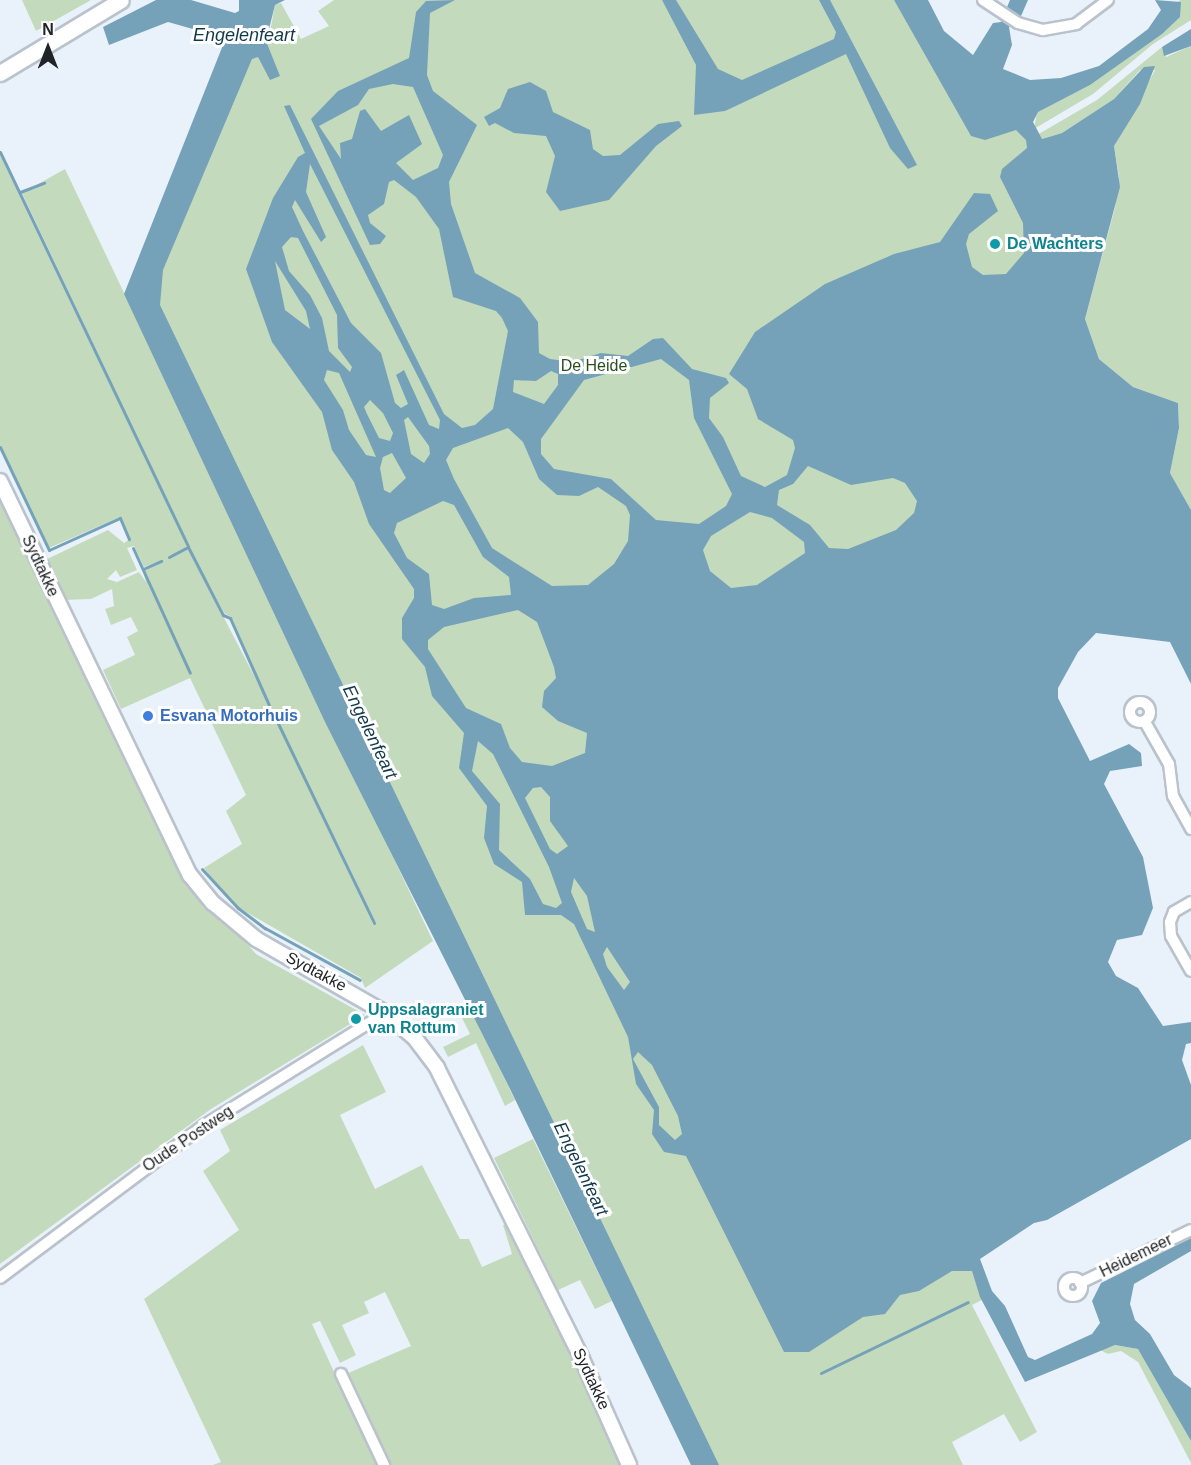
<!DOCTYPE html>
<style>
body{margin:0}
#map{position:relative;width:1191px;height:1465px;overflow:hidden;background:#e9f2fb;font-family:Helvetica,sans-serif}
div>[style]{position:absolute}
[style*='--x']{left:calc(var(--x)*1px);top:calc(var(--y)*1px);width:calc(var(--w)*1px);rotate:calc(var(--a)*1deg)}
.green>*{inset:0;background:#c3dbbc}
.water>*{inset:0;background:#76a2b9}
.stream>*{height:3px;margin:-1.5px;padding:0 1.5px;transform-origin:1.5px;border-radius:1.5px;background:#76a2b9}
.roads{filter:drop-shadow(2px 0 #bac2cc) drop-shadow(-2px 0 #bac2cc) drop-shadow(0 2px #bac2cc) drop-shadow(0 -2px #bac2cc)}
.minor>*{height:10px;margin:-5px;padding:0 5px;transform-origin:5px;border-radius:5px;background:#fff}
.minor>.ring{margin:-5px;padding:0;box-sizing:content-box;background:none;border:10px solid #fff;border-radius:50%}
.tertiary>*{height:14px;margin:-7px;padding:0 7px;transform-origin:7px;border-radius:7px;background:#fff}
.secondary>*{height:15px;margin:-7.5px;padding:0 7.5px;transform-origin:7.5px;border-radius:7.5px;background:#fff}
.dots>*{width:16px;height:16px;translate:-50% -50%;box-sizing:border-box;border:3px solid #fff;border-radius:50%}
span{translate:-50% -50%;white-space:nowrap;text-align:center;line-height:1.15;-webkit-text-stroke:6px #fff;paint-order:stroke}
.culture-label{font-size:16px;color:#0d838f;font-weight:700}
.left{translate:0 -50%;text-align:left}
.park-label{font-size:16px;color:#2a4f1e}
.street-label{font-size:16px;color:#212427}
.shop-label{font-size:16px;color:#366cbe;font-weight:700}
.water-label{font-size:18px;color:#12394a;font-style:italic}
.north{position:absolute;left:18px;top:18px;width:60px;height:60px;-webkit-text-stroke:4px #fff;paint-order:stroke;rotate:0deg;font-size:16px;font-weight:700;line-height:24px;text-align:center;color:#212427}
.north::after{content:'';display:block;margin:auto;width:21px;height:27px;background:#212427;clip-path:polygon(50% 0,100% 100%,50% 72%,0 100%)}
</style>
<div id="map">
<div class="green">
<div style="clip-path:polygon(22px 0,91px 0,36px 31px)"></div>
<div style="clip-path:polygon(334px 0,916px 0,961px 77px,1024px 118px,1055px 207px,970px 1255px,986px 1298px,972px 1305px,1037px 1432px,1020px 1442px,1004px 1414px,952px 1442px,963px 1465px,717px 1465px,157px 304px,160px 269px,249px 55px,267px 48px,275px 5px,281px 3px,301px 39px,329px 26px,318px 11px)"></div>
<div style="clip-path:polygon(1180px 0,1191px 0,1191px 20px,1153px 44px,1093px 94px,1034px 129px,1037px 112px,1090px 85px)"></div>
<div style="clip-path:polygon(1191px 46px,1191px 510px,1170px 473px,1179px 428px,1178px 403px,1133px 387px,1099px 359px,1085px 319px,1115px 208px,1119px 177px,1114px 146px,1155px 70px,1140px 70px,1114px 99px,1062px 133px,1042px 139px,1037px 135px,1097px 100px,1162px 47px,1166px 57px)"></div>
<div style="clip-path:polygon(evenodd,0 155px,187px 546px,169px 558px,188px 549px,270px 706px,231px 617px,224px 613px,189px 547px,22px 193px,65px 169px,433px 941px,365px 988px,361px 978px,239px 908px,217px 886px,204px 868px,242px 844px,226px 811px,246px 795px,190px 678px,121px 709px,103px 670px,135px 655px,127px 637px,138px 631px,131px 617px,111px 625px,105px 609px,114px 606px,112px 589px,91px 599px,62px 600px,43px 561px,108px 530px,124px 543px,130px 539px,120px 517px,49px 548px,0 445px,0 155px,134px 546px,144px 567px,162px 561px,143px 571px,146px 582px,139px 572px,117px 582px,107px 579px,116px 570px,120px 577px,137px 570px,127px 548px,134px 546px,0 155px,273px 712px,354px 877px,375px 925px,373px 924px,273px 712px)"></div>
<div style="clip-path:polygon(0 494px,179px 867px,256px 954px,365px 1015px,211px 1109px,0 1264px)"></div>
<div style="clip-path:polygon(456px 1006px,469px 1006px,515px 1100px,505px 1106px,476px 1043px,448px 1057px,443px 1047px,470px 1034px)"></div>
<div style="clip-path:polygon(363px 1045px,386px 1092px,340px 1115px,375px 1189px,422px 1165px,460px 1239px,469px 1239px,482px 1267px,512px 1254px,503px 1225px,512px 1224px,624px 1465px,389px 1465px,346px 1374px,411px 1346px,385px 1292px,364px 1302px,369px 1313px,342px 1325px,356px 1355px,340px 1363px,320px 1321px,312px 1324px,377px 1465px,213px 1465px,221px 1462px,144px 1299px,239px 1230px,203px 1171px,230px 1151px,220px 1130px)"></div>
<div style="clip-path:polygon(533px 1139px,612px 1301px,595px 1309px,580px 1280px,558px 1290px,494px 1158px)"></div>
<div style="clip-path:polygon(1115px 1345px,1138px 1349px,1148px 1362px,1191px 1441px,1191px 1463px,1138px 1362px,1121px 1351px,1108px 1354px,1100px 1350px)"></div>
</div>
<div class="water">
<div style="clip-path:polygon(156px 0,191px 0,235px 13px,239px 11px,239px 0,285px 0,275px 5px,266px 41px,280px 76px,270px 80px,258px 57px,252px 59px,163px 270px,160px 305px,719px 1465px,691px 1465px,512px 1093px,326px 724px,124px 294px,223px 45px,214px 35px,168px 22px,109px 45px,103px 27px)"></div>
<div style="clip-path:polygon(evenodd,455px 0,430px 13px,427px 75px,433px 91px,477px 125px,449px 182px,451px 204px,475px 273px,520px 298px,538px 322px,539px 353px,550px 359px,572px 362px,601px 353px,628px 356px,653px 339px,663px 338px,692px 369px,726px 378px,729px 383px,710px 398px,709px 418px,723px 437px,741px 476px,765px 487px,787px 475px,795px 448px,793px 440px,758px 419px,747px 389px,729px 374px,755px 332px,825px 284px,894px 254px,940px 242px,974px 193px,990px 194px,998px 211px,969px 234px,966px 244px,972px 267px,983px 275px,1006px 274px,1024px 253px,1023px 223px,1000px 177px,1002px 169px,1027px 148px,1026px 140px,1016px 130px,985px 140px,971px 136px,894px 0,928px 0,944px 31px,973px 55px,993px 23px,1001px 22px,1010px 0,1028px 0,1021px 16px,1015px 17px,1009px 27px,1012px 45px,1003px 69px,1030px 80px,1061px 78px,1099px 66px,1148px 29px,1161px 10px,1155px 0,1181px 2px,1180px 17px,1162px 34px,1090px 85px,1038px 112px,1033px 122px,1042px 139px,1062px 133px,1114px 99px,1144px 67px,1155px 66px,1140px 104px,1114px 146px,1120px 187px,1085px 319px,1099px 359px,1133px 387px,1178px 403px,1179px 428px,1170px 473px,1191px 510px,1191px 684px,1170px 642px,1096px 633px,1078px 652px,1058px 688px,1058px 698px,1090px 761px,1129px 744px,1141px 753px,1142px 766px,1110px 771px,1104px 784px,1143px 857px,1153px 908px,1142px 935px,1117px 940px,1108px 962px,1116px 976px,1138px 988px,1163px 1026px,1191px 1022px,1191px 1043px,1186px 1044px,1182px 1060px,1191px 1085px,1191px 1139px,1047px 1220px,1034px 1223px,980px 1259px,992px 1291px,1005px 1306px,1028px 1357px,1035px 1360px,1092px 1334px,1100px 1323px,1092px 1301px,1101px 1283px,1191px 1238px,1191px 1251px,1134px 1284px,1130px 1304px,1135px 1320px,1150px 1334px,1174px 1375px,1191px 1388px,1191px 1441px,1138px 1349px,1115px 1345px,1025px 1382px,980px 1297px,972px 1271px,952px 1271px,919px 1291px,900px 1295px,885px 1314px,863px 1317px,809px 1352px,784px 1352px,686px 1156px,664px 1152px,652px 1134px,654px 1110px,636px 1084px,628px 1037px,574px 924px,561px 915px,525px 915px,522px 882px,494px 864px,484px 838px,487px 806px,459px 768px,464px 733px,432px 696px,425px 667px,402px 639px,402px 618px,414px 598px,414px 589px,369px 524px,354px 482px,332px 450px,322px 412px,272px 342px,246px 269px,273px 198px,298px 157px,305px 153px,284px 106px,290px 105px,444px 414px,462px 428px,475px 425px,493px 409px,508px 331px,502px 318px,496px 311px,453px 297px,439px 229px,416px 197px,394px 180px,389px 182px,384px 204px,368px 215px,370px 223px,386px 236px,380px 244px,370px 245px,311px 119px,338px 91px,409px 58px,416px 12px,426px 1px,455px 0,393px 84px,413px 87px,443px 155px,438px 168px,413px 180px,396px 163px,422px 144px,409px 115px,381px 131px,365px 109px,360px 111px,352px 139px,340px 143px,341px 159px,319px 126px,358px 105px,369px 89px,393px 84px,455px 0,310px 164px,440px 420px,439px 429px,429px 425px,404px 370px,396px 375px,408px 404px,401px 408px,395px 403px,381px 353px,351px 323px,303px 231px,292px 207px,295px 200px,321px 242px,326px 237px,306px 192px,310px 164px,455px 0,291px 237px,298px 238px,337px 315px,338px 348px,352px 367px,350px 372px,329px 351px,322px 318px,310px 295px,289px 271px,282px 247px,291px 237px,455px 0,275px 261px,306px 311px,310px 329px,285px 310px,275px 261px,455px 0,661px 359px,689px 380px,694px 418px,732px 494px,726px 506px,699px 524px,656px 520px,611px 479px,554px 469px,541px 454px,541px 439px,584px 380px,661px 359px,455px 0,327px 370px,339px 373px,376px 457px,366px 455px,349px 430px,343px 410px,324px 380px,327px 370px,455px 0,551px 371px,558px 374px,558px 385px,544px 404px,513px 392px,514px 380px,536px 381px,551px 371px,455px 0,370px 400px,383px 413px,393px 433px,390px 441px,379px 438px,367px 414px,364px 407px,370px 400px,455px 0,408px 417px,429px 446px,430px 454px,424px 463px,411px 454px,404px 420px,408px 417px,455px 0,508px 428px,523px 442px,539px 479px,557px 495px,579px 496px,598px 487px,626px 506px,630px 515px,628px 541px,614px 564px,588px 585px,552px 586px,492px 548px,454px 479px,446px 460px,453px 448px,508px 428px,455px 0,392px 453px,406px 478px,390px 493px,384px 490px,380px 468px,383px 457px,392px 453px,455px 0,808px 466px,851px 485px,893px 478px,905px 483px,917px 501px,914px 513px,896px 530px,848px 549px,829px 548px,810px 525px,777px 505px,779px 490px,793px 484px,808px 466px,455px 0,443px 501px,454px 505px,483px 557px,509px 577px,511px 595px,474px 598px,444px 609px,432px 605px,429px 574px,407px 558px,394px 533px,397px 523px,443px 501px,455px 0,750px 512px,772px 518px,804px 542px,805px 553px,757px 585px,731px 588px,710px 571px,703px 550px,711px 536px,750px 512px,455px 0,518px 610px,537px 622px,554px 667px,556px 678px,544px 691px,542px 707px,558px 721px,587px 733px,585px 753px,552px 766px,522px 762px,510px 748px,501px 724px,466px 708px,428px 649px,428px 640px,444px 627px,518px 610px,455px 0,478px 741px,493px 754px,549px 867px,562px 903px,556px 908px,543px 904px,530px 879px,499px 850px,500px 804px,472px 771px,478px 741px,455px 0,541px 787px,550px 797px,550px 821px,568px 846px,557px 854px,550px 849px,525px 798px,533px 788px,541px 787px,455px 0,574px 878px,587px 896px,595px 932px,587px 929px,571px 892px,574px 878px,455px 0,607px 947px,630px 982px,624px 990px,607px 967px,603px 954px,607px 947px,455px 0,638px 1052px,652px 1065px,678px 1116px,682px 1134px,675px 1140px,659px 1125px,659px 1107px,633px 1059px,638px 1052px)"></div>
<div style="clip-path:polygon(662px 0,676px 0,718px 69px,742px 80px,834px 39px,836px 32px,819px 0,830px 0,917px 165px,908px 169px,890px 148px,846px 54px,725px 111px,694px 115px,696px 65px)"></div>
<div style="clip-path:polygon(1191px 29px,1191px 46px,1164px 56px,1162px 47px)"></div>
<div style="clip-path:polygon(530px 82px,546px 91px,553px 112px,590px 130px,593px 149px,603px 156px,620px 155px,658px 124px,679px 121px,682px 126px,656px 146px,609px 200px,560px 211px,546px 192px,555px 156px,546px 136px,514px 133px,495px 123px,489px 126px,484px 117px,500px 108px,508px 89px)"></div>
</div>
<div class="stream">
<div style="--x:0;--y:152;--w:437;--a:64.5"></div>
<div style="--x:188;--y:547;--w:76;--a:62.8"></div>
<div style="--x:223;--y:615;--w:8;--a:23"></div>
<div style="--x:230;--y:618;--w:95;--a:65.9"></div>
<div style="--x:20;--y:192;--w:26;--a:-21"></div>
<div style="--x:0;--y:447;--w:114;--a:64.6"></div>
<div style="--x:49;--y:550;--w:78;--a:-24.3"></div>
<div style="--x:120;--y:518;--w:23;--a:67"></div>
<div style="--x:133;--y:548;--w:137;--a:65.5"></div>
<div style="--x:169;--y:557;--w:21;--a:-28"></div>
<div style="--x:143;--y:569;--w:20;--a:-24"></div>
<div style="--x:273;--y:713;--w:233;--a:64.3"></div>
<div style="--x:202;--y:869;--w:53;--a:47.3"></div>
<div style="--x:238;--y:908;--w:34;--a:37"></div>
<div style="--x:265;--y:928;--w:108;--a:28.7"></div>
<div style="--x:821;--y:1373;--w:163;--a:-25.8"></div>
</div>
<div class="roads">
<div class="minor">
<div style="--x:983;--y:0;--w:42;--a:33.3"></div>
<div style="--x:1018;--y:23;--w:26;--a:16"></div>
<div style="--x:1043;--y:30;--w:34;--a:-10"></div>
<div style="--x:1076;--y:24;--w:40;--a:-37"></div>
<div class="ring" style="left:1130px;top:702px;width:10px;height:10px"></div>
<div style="--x:1145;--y:722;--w:48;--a:60.3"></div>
<div style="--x:1169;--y:764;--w:32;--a:83"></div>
<div style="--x:1173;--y:796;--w:38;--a:61"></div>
<div style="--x:1191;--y:902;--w:20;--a:150"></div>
<div style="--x:1174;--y:912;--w:11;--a:112"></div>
<div style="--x:1170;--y:922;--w:14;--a:86"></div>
<div style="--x:1171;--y:936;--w:40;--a:60.3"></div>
<div style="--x:0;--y:1278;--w:254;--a:-36.8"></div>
<div style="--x:203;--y:1126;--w:214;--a:-31.8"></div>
<div class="ring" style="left:1064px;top:1278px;width:8px;height:8px"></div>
<div style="--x:1080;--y:1283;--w:123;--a:-25.5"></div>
<div style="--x:341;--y:1374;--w:101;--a:64.7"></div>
</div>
<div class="tertiary">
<div style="--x:0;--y:481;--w:437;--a:64.3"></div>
<div style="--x:190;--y:875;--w:36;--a:51"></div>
<div style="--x:213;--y:903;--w:56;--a:39.9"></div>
<div style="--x:256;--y:939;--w:149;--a:29.8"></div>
<div style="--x:385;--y:1013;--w:38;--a:40"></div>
<div style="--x:414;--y:1037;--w:39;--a:53"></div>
<div style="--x:437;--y:1068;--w:323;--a:63.5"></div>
<div style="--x:581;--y:1357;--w:118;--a:66"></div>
</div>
<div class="secondary">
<div style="--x:0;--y:73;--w:141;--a:-31.1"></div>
</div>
</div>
<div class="dots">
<div style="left:995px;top:244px;background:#0f9aa8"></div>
<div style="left:148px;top:716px;background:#3f7fe0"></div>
<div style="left:356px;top:1019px;background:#0f9aa8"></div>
</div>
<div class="culture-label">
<span class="left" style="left:1007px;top:244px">De Wachters</span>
<span class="left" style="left:368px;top:1019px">Uppsalagraniet<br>van Rottum</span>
</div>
<div class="park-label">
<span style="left:594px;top:366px">De Heide</span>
</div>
<div class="street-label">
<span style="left:40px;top:566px;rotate:65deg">Sydtakke</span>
<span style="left:316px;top:972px;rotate:28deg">Sydtakke</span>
<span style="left:188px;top:1139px;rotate:-34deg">Oude Postweg</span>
<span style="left:1136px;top:1256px;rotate:-26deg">Heidemeer</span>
<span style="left:591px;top:1379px;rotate:65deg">Sydtakke</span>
</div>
<div class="shop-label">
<span class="left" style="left:160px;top:716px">Esvana Motorhuis</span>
</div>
<div class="water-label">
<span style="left:244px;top:35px">Engelenfeart</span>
<span style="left:370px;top:732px;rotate:64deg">Engelenfeart</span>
<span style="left:581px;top:1169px;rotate:64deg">Engelenfeart</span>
</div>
<div class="north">N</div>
</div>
